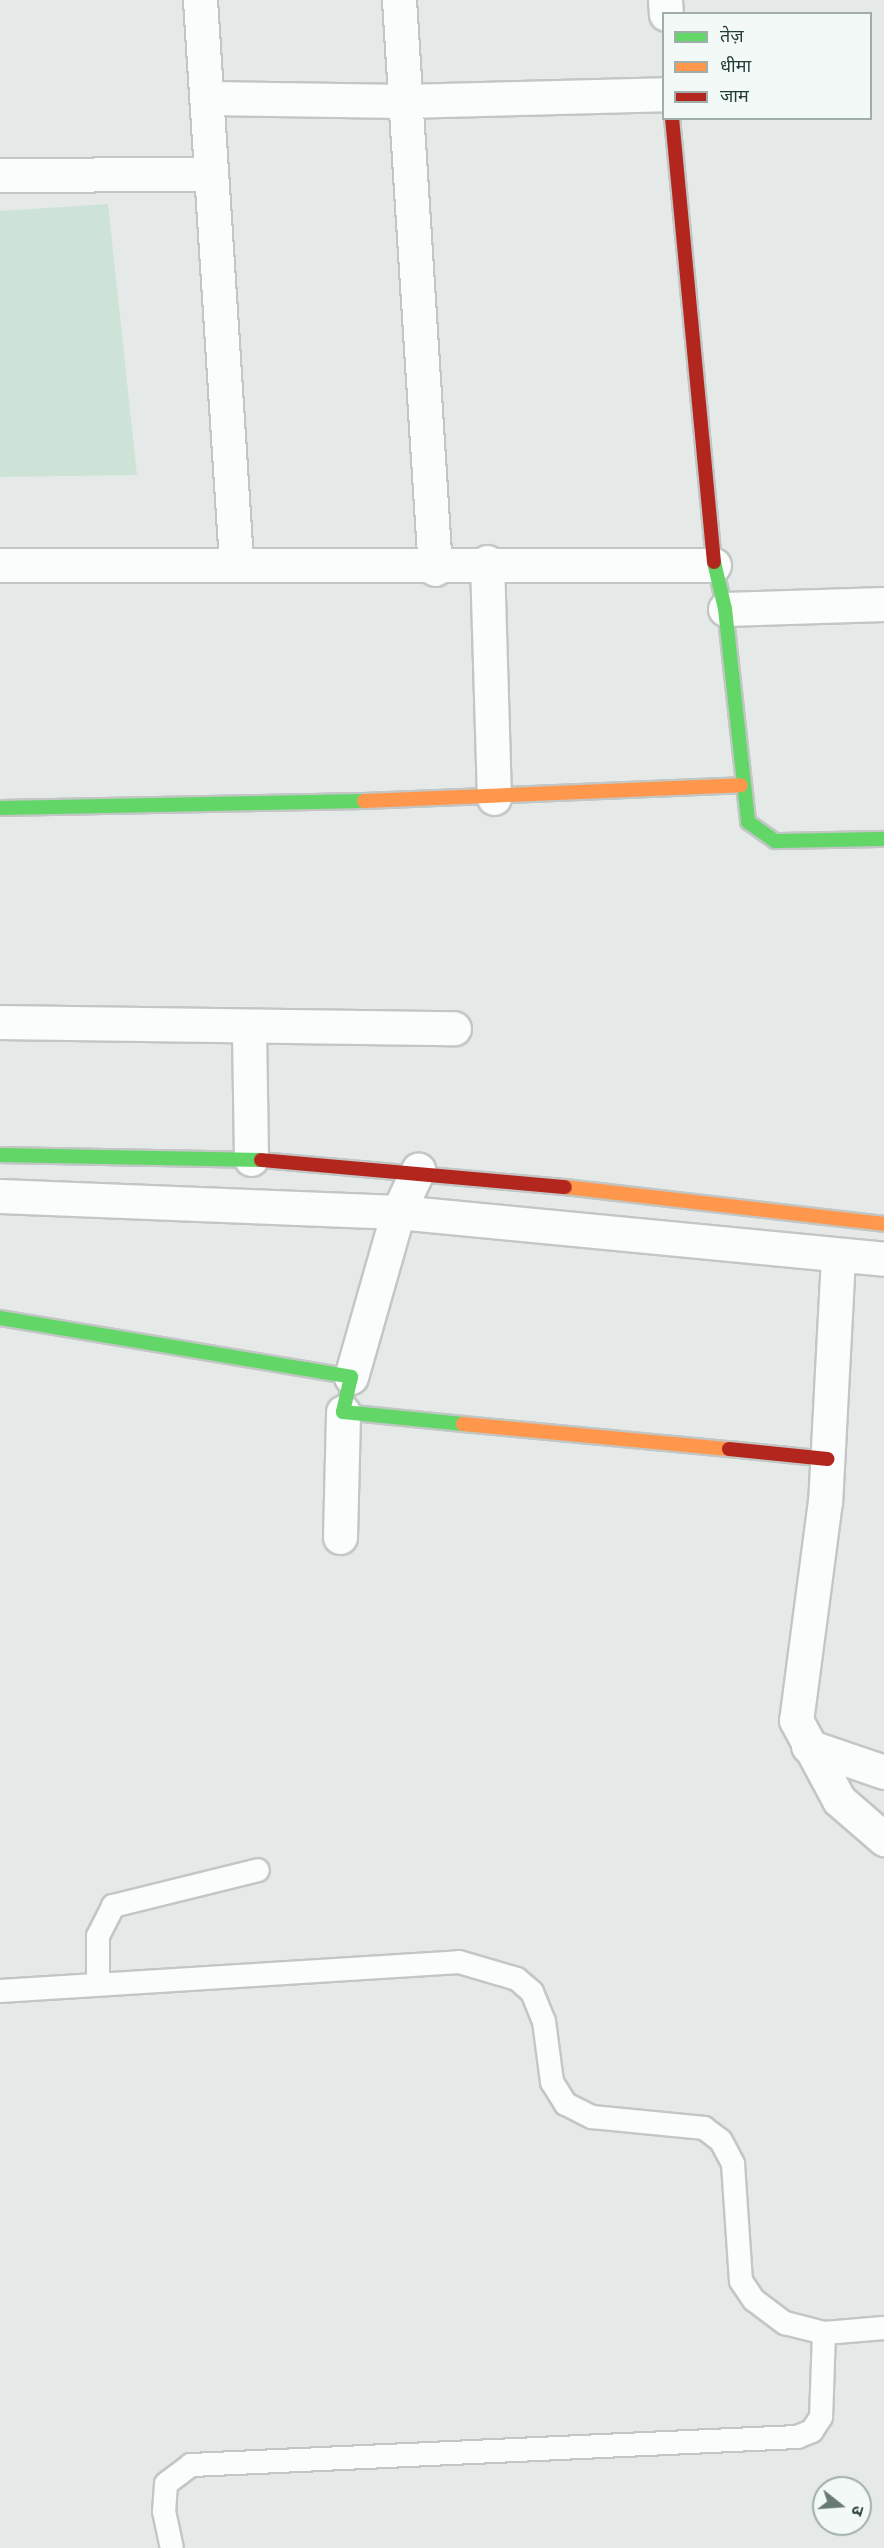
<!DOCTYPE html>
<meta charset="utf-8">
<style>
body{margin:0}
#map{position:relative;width:884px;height:2548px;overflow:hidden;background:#e5eae8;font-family:Figtree,"Noto Sans Devanagari",sans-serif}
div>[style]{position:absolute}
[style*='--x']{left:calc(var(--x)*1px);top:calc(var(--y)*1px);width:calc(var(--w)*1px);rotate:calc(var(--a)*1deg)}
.green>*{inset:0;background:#cee3d7}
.roads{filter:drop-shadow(2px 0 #c2c7c5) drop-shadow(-2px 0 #c2c7c5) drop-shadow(0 2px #c2c7c5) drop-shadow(0 -2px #c2c7c5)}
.lane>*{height:22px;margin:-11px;padding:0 11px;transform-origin:11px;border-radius:11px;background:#fbfcfc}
.street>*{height:33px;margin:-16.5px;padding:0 16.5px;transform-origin:16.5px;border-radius:16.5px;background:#fbfcfc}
.fast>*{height:14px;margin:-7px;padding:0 7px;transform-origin:7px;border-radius:7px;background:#63d668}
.slow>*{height:14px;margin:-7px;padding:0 7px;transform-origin:7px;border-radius:7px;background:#ff974d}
.jam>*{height:14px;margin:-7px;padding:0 7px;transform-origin:7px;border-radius:7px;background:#b3261e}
span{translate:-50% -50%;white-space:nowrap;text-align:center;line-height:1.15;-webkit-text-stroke:6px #f3f9f7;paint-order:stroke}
.legend{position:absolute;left:662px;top:12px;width:210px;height:108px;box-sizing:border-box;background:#f3f9f7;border:2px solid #a0aeab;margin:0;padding:8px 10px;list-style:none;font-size:18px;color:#233d39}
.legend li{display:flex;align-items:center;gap:12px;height:30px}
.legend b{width:30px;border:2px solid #a0aeab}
.north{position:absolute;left:812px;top:2476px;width:60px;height:60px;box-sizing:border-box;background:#f3f9f7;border:2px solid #a0aeab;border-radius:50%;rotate:107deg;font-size:16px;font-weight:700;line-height:24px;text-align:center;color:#233d39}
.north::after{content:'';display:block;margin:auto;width:21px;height:27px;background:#677a76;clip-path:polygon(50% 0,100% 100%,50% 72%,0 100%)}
</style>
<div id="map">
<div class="green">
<div style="clip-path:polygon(108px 204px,137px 475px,0 477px,0 211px)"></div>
</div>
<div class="roads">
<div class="lane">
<div style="--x:98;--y:1983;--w:47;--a:-90"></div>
<div style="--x:98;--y:1936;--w:34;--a:-63"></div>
<div style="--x:113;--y:1906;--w:149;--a:-13.9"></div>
<div style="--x:0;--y:1991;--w:460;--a:-3.6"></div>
<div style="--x:459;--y:1962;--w:60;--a:16.3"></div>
<div style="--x:517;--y:1979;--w:20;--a:41"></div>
<div style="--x:532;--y:1992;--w:31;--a:68"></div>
<div style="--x:544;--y:2021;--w:62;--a:82.5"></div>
<div style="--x:552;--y:2082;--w:26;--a:58"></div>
<div style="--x:566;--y:2104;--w:29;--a:27"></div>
<div style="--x:592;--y:2117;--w:113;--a:5.6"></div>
<div style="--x:704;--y:2128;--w:21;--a:37"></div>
<div style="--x:721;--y:2141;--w:26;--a:62"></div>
<div style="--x:733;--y:2164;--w:117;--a:86.1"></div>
<div style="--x:741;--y:2281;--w:23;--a:56"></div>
<div style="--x:754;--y:2300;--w:39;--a:37"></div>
<div style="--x:785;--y:2323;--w:40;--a:14.4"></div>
<div style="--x:824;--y:2333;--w:84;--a:92"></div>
<div style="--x:821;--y:2417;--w:17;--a:123"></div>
<div style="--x:812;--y:2431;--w:16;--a:158"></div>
<div style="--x:797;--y:2437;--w:607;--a:177.35"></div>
<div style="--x:191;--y:2465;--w:31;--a:143"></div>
<div style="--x:166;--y:2484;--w:27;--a:94"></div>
<div style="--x:164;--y:2511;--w:38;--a:78"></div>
<div style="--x:824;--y:2333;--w:60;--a:-4.8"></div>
</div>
<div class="street">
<div style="--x:200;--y:0;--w:562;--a:86.33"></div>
<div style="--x:399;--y:0;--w:570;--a:86.38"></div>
<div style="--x:665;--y:0;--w:14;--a:86"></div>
<div style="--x:208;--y:98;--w:196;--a:0.9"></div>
<div style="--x:404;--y:101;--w:260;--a:-1.5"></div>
<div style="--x:0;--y:175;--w:211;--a:-0.3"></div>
<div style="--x:487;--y:562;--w:236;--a:88.3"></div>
<div style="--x:0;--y:565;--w:714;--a:0"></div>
<div style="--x:725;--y:609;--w:159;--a:-1.8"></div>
<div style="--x:0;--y:1022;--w:454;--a:0.8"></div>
<div style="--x:249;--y:1029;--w:130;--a:89.1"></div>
<div style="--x:0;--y:1196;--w:398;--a:2.3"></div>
<div style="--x:398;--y:1212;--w:488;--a:5.5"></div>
<div style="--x:838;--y:1257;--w:244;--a:93"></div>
<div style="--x:825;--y:1501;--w:221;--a:97.5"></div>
<div style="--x:796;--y:1720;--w:91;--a:61.7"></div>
<div style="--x:839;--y:1800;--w:60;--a:40.9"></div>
<div style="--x:351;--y:1377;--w:172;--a:-74.1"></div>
<div style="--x:398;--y:1212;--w:47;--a:-64.5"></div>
<div style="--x:340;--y:1537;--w:125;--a:-88.6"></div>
<div style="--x:808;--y:1746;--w:80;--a:18.9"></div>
</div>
<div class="fast">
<div style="--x:714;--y:562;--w:48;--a:76.8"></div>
<div style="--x:725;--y:609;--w:214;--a:83.8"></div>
<div style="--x:748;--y:822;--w:33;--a:35"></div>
<div style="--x:775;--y:841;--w:109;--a:-1.1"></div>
<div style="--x:0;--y:808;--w:364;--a:-1.1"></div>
<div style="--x:0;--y:1155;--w:261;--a:1.1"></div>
<div style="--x:0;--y:1318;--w:356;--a:9.5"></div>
<div style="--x:351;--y:1377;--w:36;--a:103"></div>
<div style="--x:343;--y:1412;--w:121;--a:5.7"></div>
</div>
<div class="slow">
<div style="--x:364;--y:801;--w:377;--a:-2.4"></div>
<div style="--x:565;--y:1187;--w:321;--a:6.6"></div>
<div style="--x:463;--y:1424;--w:267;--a:5.4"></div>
</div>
<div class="jam">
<div style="--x:672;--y:118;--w:446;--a:84.6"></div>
<div style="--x:261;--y:1160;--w:305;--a:5.1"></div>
<div style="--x:729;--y:1449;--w:99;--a:5.8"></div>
</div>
</div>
<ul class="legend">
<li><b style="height:8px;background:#63d668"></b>तेज़</li>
<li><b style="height:8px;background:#ff974d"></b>धीमा</li>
<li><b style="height:8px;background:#b3261e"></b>जाम</li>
</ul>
<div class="north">उ</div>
</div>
